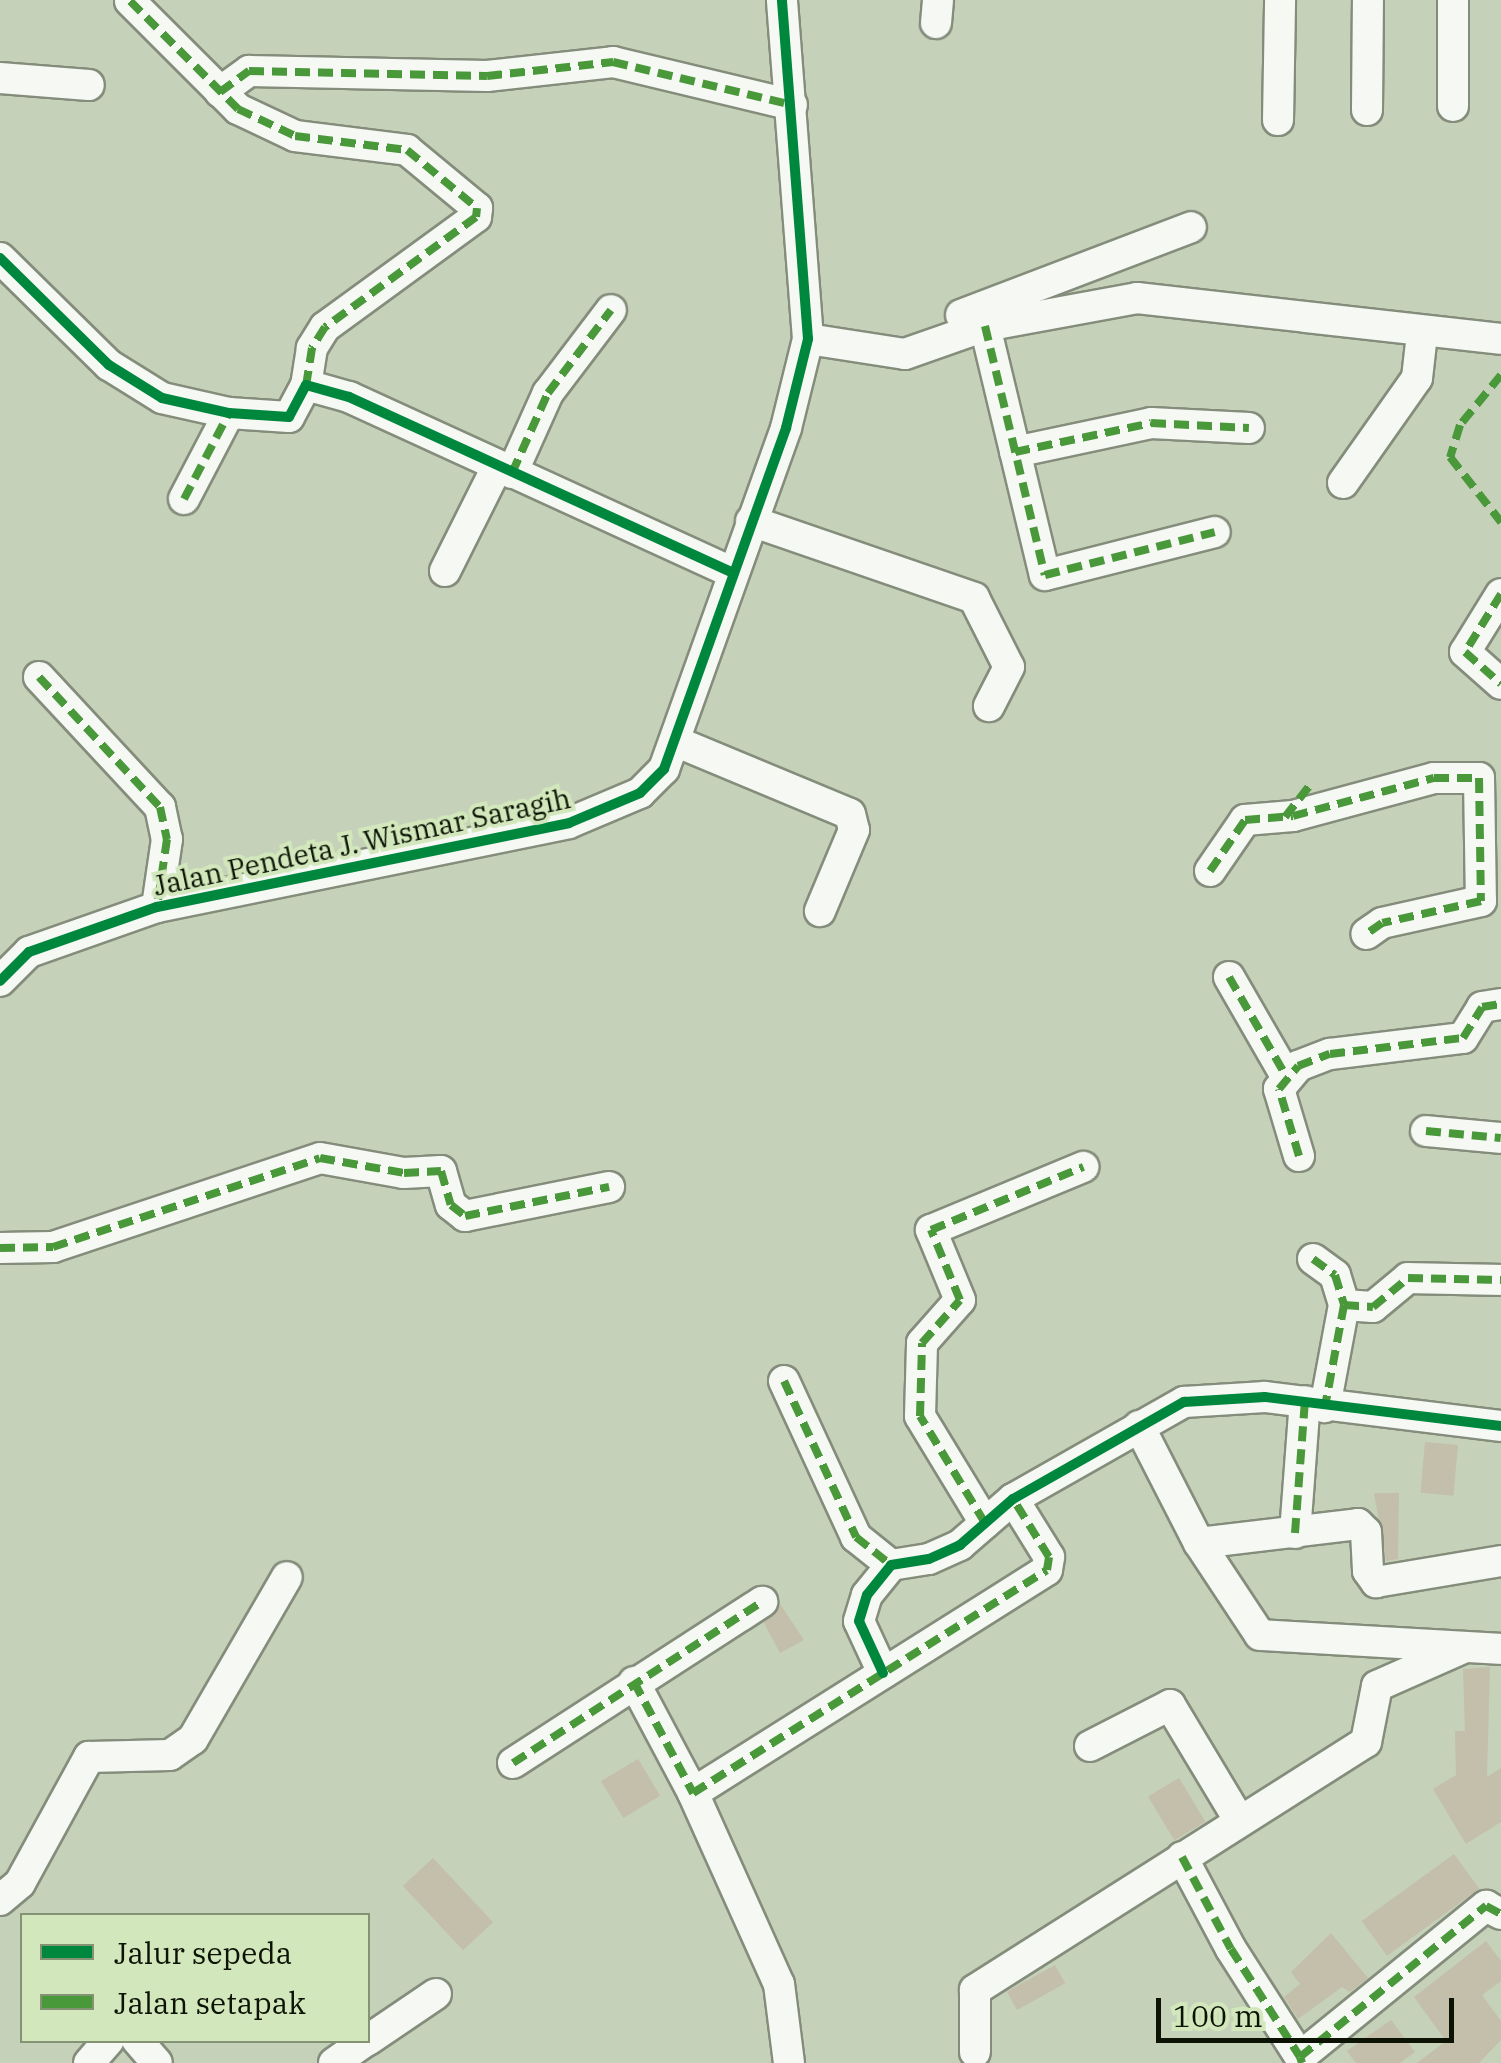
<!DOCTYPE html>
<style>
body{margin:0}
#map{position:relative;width:1501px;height:2063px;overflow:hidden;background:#c5d1b9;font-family:"IBM Plex Serif",serif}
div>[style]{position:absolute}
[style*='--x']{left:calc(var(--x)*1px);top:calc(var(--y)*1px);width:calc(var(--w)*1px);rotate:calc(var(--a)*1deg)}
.building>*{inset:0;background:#c3bfab;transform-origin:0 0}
.roads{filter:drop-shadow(2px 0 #848d7b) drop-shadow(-2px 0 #848d7b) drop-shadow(0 2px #848d7b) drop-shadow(0 -2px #848d7b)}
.minor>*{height:30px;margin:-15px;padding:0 15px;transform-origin:15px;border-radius:15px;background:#f6f8f4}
.quiet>*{height:8px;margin-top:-4px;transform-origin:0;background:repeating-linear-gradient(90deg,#49983a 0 15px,transparent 0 23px)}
.cycleway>*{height:10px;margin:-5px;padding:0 5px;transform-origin:5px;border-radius:5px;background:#00873e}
span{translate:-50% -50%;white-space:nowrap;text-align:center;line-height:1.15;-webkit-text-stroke:8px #d2e8bc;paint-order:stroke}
.street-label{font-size:28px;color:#0c1305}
.legend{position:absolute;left:20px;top:1913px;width:350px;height:130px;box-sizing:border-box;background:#d2e8bc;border:2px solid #839373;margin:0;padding:12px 18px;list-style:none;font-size:30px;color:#0c1305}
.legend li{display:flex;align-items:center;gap:20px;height:50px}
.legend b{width:50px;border:2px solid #839373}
.scale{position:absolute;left:1156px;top:1998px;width:298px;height:45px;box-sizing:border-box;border:5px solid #0c1305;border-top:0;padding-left:12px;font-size:30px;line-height:35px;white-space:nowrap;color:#0c1305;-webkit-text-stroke:8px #d2e8bc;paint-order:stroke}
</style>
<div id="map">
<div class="building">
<div style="left:1425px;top:1442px;width:33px;height:51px;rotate:5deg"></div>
<div style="clip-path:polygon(1374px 1493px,1399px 1493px,1398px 1559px,1386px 1561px)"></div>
<div style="clip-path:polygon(780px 1604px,804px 1640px,780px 1653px,764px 1623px)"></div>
<div style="clip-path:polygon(1490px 1667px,1487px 1777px,1501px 1768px,1501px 1822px,1466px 1844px,1433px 1789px,1456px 1775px,1455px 1731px,1465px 1731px,1463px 1669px)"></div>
<div style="left:638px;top:1759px;width:43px;height:43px;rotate:59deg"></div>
<div style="left:1179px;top:1778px;width:51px;height:36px;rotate:59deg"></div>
<div style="left:1454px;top:1854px;width:43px;height:114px;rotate:54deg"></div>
<div style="left:433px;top:1858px;width:88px;height:41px;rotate:47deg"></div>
<div style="clip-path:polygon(1331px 1933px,1368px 1978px,1350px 1992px,1342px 1987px,1298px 2019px,1284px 1997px,1300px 1984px,1291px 1972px)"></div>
<div style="clip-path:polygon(1486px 1941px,1501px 1961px,1501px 1981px,1482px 1995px,1501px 2021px,1501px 2040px,1479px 2063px,1417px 2063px,1446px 2041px,1414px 1997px)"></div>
<div style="left:1055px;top:1965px;width:21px;height:55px;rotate:61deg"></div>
<div style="clip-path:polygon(1391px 2020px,1415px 2052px,1400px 2063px,1356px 2063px,1347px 2051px)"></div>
</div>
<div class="roads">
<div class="minor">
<div style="--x:1453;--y:0;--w:106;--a:90"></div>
<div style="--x:130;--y:1;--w:153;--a:45"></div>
<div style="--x:238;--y:109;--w:63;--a:25.3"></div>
<div style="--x:295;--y:136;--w:113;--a:7.1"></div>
<div style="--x:407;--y:150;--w:91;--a:39.6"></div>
<div style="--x:477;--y:208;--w:9;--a:96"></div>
<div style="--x:476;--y:217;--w:187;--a:143.9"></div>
<div style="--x:325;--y:327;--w:25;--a:122"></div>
<div style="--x:312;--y:348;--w:37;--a:99"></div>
<div style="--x:936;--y:23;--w:23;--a:-85"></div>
<div style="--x:0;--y:78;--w:89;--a:4.5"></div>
<div style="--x:220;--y:92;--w:36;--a:-36"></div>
<div style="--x:249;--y:71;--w:238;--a:1.2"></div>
<div style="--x:487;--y:76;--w:127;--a:-6.3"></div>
<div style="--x:613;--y:62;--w:184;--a:13.5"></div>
<div style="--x:1367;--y:110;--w:110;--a:-89.5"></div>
<div style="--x:1278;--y:120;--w:120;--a:-89"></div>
<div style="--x:0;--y:258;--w:153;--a:44.5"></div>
<div style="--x:109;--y:365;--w:62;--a:31.9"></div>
<div style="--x:162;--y:398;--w:69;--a:12.6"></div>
<div style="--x:229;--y:413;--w:60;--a:3.8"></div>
<div style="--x:289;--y:417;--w:36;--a:-62"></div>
<div style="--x:306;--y:385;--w:45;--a:15.6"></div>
<div style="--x:349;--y:397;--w:421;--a:24.6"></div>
<div style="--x:961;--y:315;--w:246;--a:-20.9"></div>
<div style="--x:985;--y:326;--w:256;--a:76.5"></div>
<div style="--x:1045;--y:575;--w:175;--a:-14.2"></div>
<div style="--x:808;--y:339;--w:98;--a:8.8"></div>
<div style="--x:905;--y:354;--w:85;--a:-19.3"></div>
<div style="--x:985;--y:326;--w:155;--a:-10.4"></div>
<div style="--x:1137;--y:298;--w:366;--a:6.4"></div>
<div style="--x:1015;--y:452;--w:139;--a:-12"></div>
<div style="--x:1151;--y:423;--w:98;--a:2.9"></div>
<div style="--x:512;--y:473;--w:88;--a:-65.8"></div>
<div style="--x:548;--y:393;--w:104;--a:-52.8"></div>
<div style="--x:1343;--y:483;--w:128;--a:-54.8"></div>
<div style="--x:1417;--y:378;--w:44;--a:-83.5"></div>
<div style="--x:184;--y:499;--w:97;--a:-62.4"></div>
<div style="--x:751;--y:521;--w:236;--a:19"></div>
<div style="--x:974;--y:598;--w:77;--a:63.1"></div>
<div style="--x:1009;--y:667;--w:44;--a:117.1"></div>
<div style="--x:445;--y:571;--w:116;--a:-63.4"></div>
<div style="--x:1501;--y:594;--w:68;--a:121.8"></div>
<div style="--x:1465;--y:652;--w:48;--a:41.6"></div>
<div style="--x:39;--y:677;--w:178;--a:47.1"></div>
<div style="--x:160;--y:807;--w:33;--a:78"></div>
<div style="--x:167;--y:839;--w:69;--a:98.4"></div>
<div style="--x:677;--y:742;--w:187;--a:22.6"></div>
<div style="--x:850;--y:814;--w:16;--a:76"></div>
<div style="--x:854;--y:830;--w:88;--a:112.8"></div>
<div style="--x:1210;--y:871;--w:62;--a:-55.5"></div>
<div style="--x:1245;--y:820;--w:48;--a:-4.8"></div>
<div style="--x:1293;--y:816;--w:146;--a:-15.1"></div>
<div style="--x:1434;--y:778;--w:45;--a:0"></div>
<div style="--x:1479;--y:778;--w:123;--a:89.1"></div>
<div style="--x:1481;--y:901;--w:101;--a:167.5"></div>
<div style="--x:1382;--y:923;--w:19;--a:145"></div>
<div style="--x:1229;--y:977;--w:114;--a:60.1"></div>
<div style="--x:0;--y:981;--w:41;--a:-45"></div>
<div style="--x:29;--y:952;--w:136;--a:-19.4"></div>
<div style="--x:157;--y:907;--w:420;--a:-11.5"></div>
<div style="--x:569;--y:823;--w:77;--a:-22.9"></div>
<div style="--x:640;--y:793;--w:34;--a:-45"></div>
<div style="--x:664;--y:769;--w:362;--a:-70.3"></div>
<div style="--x:786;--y:428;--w:92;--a:-76.1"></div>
<div style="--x:808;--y:339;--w:340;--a:-94.4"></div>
<div style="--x:1426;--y:1131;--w:75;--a:5.3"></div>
<div style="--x:1299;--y:1156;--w:70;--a:-106.6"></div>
<div style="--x:1279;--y:1089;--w:30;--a:-50"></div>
<div style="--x:1298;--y:1066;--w:34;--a:-21"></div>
<div style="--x:1330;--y:1054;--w:134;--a:-6.9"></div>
<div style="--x:1463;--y:1038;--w:36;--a:-58"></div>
<div style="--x:1482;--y:1007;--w:19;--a:-9"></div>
<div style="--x:0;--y:1248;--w:53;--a:-1.1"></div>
<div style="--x:53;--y:1247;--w:281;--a:-18.4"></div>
<div style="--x:320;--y:1158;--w:85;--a:10.1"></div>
<div style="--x:404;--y:1173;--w:37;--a:-3"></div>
<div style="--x:441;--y:1171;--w:35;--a:74"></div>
<div style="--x:451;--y:1205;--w:18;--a:38"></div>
<div style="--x:465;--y:1216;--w:147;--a:-11.4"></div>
<div style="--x:1313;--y:1259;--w:27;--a:36"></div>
<div style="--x:1335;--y:1275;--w:31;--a:73"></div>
<div style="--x:1344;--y:1305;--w:104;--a:100.6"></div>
<div style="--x:1344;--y:1305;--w:29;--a:4"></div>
<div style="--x:1373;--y:1307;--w:45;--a:-39.6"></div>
<div style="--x:1408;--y:1278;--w:93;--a:1.2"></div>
<div style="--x:784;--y:1381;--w:172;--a:65.2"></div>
<div style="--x:856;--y:1537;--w:45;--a:38.7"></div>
<div style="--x:1139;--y:1426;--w:131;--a:62.9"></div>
<div style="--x:1199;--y:1543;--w:110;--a:56.5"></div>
<div style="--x:1260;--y:1635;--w:241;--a:3.3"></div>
<div style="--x:985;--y:1523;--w:125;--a:-121.3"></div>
<div style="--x:920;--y:1416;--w:73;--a:-88.4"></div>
<div style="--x:922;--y:1343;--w:57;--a:-48.5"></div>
<div style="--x:960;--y:1300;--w:76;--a:-112.5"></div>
<div style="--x:931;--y:1230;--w:165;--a:-22.5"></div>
<div style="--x:1295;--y:1533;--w:132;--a:-85.7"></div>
<div style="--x:1199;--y:1543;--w:160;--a:-6.8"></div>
<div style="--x:1358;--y:1524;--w:11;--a:45"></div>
<div style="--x:1366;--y:1532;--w:39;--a:87"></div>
<div style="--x:1368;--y:1571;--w:14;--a:54"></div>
<div style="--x:1376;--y:1582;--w:127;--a:-9.5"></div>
<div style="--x:883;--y:1673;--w:57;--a:-114.8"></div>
<div style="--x:859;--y:1621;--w:27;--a:-73"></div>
<div style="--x:867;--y:1595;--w:38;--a:-51"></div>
<div style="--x:891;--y:1565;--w:38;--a:-9"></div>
<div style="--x:929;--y:1559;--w:34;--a:-24"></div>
<div style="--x:960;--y:1545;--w:70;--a:-41"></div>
<div style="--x:1013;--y:1499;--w:197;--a:-29.6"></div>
<div style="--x:1184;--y:1402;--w:81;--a:-3.5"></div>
<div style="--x:1265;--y:1397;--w:238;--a:7"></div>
<div style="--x:634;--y:1682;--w:126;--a:62"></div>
<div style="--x:693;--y:1793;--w:209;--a:65.8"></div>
<div style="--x:779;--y:1984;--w:80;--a:82.8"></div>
<div style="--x:1090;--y:1746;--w:90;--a:-27.1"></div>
<div style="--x:1170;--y:1705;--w:134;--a:59"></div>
<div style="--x:513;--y:1763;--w:297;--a:-32.9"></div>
<div style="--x:693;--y:1793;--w:418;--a:-32.2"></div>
<div style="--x:1047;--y:1570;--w:13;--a:-81"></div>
<div style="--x:1049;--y:1557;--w:68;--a:-121.8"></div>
<div style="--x:1182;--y:1857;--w:104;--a:62"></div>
<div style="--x:1231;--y:1949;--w:128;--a:57.4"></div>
<div style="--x:0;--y:1900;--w:26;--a:-40"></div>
<div style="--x:20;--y:1883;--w:144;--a:-61.3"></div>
<div style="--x:89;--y:1757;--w:81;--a:-1.4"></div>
<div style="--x:170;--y:1755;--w:28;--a:-35"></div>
<div style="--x:193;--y:1739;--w:187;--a:-59.9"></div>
<div style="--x:137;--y:2040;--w:30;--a:49"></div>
<div style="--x:368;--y:2040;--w:82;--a:-34.1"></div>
<div style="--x:975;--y:2052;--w:62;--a:-90"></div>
<div style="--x:975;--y:1990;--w:463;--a:-32.4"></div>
<div style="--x:1366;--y:1742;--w:57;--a:-78.9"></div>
<div style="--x:1377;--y:1686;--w:94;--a:-23.8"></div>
<div style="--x:89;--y:2063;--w:30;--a:-49"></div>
<div style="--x:334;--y:2063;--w:40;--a:-34.9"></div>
<div style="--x:1302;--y:2063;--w:6;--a:-108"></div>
<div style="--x:1300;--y:2057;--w:240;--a:-39.1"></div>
<div style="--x:1486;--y:1906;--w:17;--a:28"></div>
</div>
</div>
<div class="quiet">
<div style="--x:130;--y:1;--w:153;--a:45"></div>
<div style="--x:238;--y:109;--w:63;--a:25.3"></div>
<div style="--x:295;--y:136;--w:113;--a:7.1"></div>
<div style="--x:407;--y:150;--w:91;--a:39.6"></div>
<div style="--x:477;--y:208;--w:9;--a:96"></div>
<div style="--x:476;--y:217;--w:187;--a:143.9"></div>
<div style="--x:325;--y:327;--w:25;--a:122"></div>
<div style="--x:312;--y:348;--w:37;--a:99"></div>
<div style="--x:220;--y:92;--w:36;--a:-36"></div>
<div style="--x:249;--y:71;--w:238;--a:1.2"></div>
<div style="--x:487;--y:76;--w:127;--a:-6.3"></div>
<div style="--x:613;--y:62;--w:184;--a:13.5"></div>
<div style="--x:985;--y:326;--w:256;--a:76.5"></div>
<div style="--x:1045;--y:575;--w:175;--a:-14.2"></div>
<div style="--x:1501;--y:375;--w:65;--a:129.4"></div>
<div style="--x:1460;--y:425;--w:34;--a:107"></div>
<div style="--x:1450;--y:457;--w:83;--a:51.9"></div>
<div style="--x:1015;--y:452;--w:139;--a:-12"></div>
<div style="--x:1151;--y:423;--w:98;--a:2.9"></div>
<div style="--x:512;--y:473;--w:88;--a:-65.8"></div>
<div style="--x:548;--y:393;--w:104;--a:-52.8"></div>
<div style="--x:184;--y:499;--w:97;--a:-62.4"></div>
<div style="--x:1501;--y:594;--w:68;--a:121.8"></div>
<div style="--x:1465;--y:652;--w:48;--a:41.6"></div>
<div style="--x:39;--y:677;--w:178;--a:47.1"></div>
<div style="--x:160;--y:807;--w:33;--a:78"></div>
<div style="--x:167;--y:839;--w:69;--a:98.4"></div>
<div style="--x:1285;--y:817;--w:41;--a:-52"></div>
<div style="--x:1210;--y:871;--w:62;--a:-55.5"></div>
<div style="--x:1245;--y:820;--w:48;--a:-4.8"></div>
<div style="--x:1293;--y:816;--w:146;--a:-15.1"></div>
<div style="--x:1434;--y:778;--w:45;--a:0"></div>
<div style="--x:1479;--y:778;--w:123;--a:89.1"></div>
<div style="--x:1481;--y:901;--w:101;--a:167.5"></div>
<div style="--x:1382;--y:923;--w:19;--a:145"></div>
<div style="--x:1229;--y:977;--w:114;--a:60.1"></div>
<div style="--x:1426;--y:1131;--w:75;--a:5.3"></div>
<div style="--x:1299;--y:1156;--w:70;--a:-106.6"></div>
<div style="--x:1279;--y:1089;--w:30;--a:-50"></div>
<div style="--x:1298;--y:1066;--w:34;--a:-21"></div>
<div style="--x:1330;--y:1054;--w:134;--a:-6.9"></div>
<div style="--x:1463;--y:1038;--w:36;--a:-58"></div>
<div style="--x:1482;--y:1007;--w:19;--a:-9"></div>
<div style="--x:0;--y:1248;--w:53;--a:-1.1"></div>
<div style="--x:53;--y:1247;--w:281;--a:-18.4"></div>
<div style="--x:320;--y:1158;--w:85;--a:10.1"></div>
<div style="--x:404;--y:1173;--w:37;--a:-3"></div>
<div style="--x:441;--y:1171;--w:35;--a:74"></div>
<div style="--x:451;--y:1205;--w:18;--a:38"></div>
<div style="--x:465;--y:1216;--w:147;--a:-11.4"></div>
<div style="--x:1313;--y:1259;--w:27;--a:36"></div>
<div style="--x:1335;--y:1275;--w:31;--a:73"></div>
<div style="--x:1344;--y:1305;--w:104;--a:100.6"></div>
<div style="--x:1344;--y:1305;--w:29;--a:4"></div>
<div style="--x:1373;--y:1307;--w:45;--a:-39.6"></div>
<div style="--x:1408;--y:1278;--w:93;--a:1.2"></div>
<div style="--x:784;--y:1381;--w:172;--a:65.2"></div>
<div style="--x:856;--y:1537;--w:45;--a:38.7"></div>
<div style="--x:985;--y:1523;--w:125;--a:-121.3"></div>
<div style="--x:920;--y:1416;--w:73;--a:-88.4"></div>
<div style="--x:922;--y:1343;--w:57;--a:-48.5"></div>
<div style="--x:960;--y:1300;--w:76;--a:-112.5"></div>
<div style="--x:931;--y:1230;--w:165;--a:-22.5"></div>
<div style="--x:1295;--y:1533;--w:132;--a:-85.7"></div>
<div style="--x:634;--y:1682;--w:126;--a:62"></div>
<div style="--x:693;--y:1793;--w:418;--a:-32.2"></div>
<div style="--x:1047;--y:1570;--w:13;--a:-81"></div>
<div style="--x:1049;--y:1557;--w:68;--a:-121.8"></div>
<div style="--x:1013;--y:1499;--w:9;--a:139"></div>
<div style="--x:513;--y:1763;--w:297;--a:-32.9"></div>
<div style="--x:1182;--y:1857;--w:104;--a:62"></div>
<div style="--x:1231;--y:1949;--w:128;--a:57.4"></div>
<div style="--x:1302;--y:2063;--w:6;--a:-108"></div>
<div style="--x:1300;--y:2057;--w:240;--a:-39.1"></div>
<div style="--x:1486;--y:1906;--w:17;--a:28"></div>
</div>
<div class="cycleway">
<div style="--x:0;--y:258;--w:153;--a:44.5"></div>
<div style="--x:109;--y:365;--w:62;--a:31.9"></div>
<div style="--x:162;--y:398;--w:69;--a:12.6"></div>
<div style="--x:229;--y:413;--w:60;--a:3.8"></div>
<div style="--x:289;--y:417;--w:36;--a:-62"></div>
<div style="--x:306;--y:385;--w:45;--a:15.6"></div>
<div style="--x:349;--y:397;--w:421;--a:24.6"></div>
<div style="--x:0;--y:981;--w:41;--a:-45"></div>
<div style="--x:29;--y:952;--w:136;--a:-19.4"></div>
<div style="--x:157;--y:907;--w:420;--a:-11.5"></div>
<div style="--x:569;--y:823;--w:77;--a:-22.9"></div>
<div style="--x:640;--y:793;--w:34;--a:-45"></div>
<div style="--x:664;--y:769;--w:362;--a:-70.3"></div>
<div style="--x:786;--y:428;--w:92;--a:-76.1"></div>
<div style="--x:808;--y:339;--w:340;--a:-94.4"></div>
<div style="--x:883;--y:1673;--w:57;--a:-114.8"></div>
<div style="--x:859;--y:1621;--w:27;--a:-73"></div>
<div style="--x:867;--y:1595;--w:38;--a:-51"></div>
<div style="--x:891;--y:1565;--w:38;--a:-9"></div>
<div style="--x:929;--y:1559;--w:34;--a:-24"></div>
<div style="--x:960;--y:1545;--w:70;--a:-41"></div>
<div style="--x:1013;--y:1499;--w:197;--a:-29.6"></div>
<div style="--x:1184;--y:1402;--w:81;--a:-3.5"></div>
<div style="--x:1265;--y:1397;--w:238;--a:7"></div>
</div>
<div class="street-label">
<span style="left:362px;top:842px;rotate:-12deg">Jalan Pendeta J. Wismar Saragih</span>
</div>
<ul class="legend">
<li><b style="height:12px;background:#00873e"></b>Jalur sepeda</li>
<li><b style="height:12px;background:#49983a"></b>Jalan setapak</li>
</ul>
<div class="scale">100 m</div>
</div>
